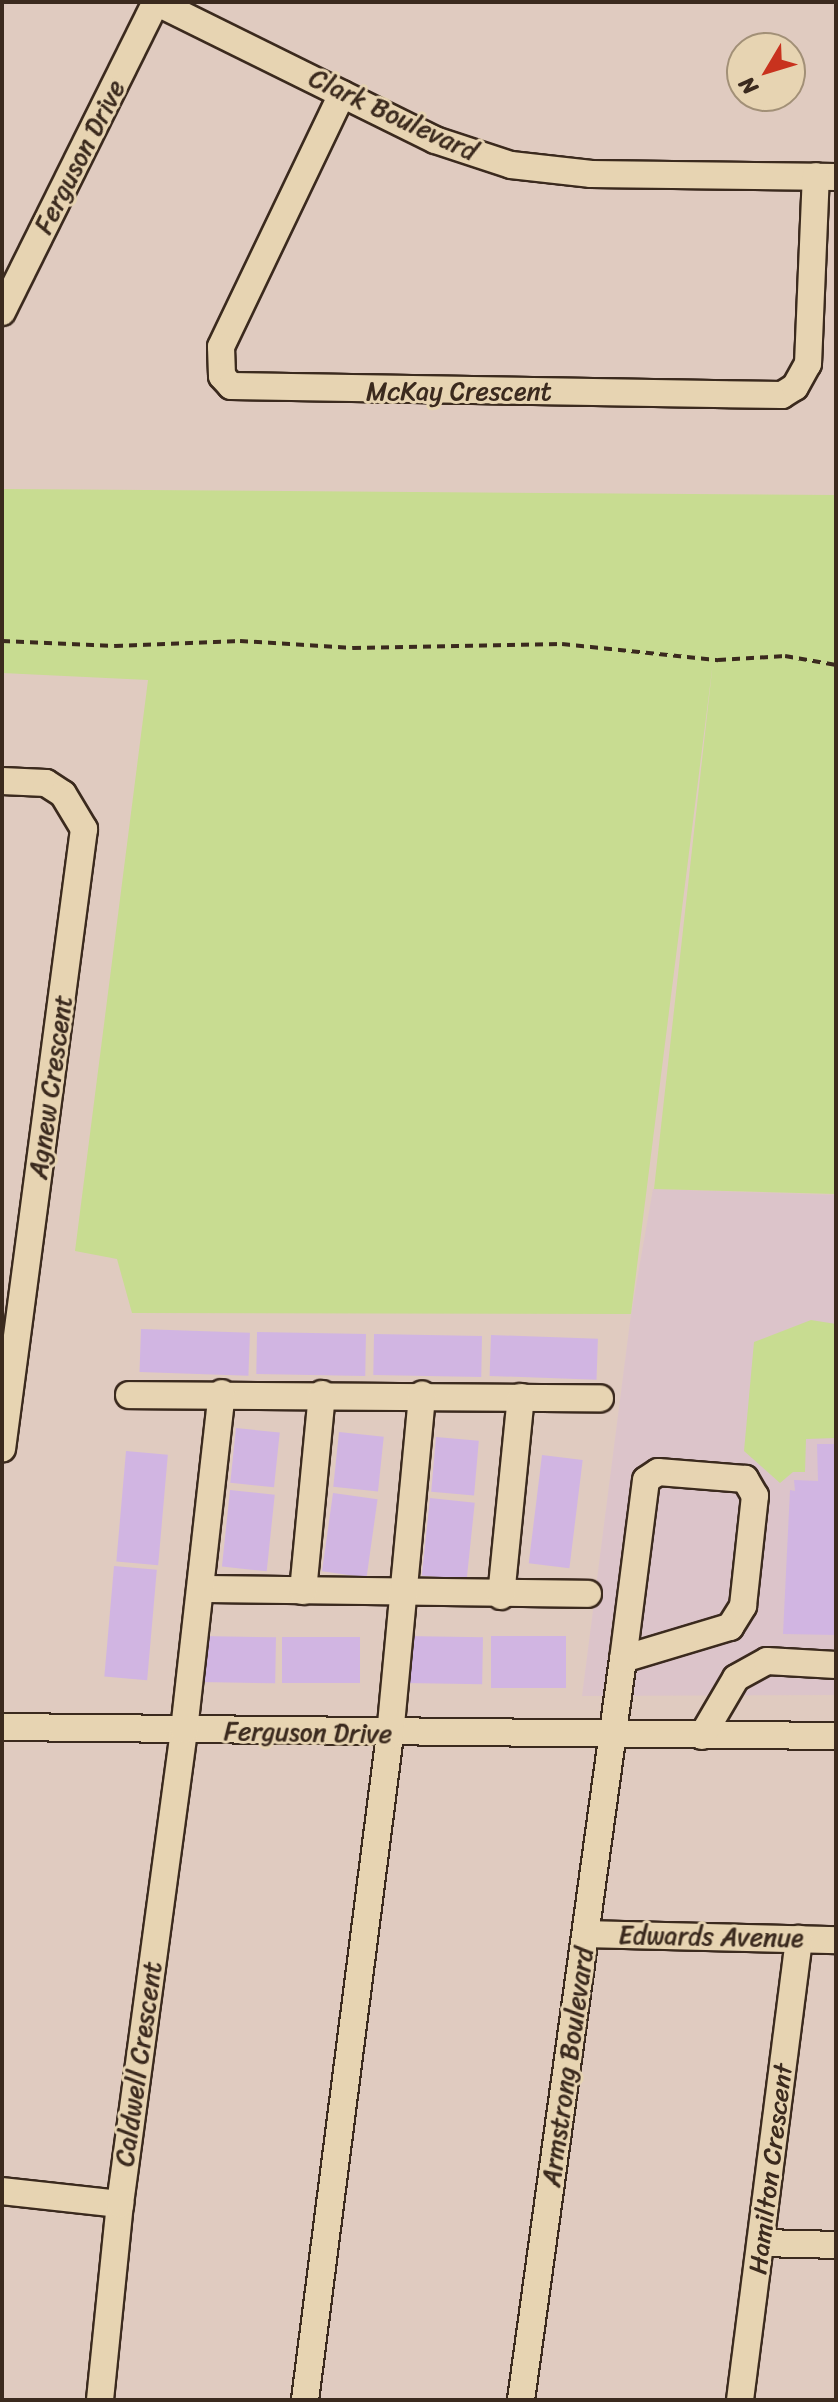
<!DOCTYPE html>
<style>
body{margin:0}
#map{position:relative;width:838px;height:2402px;overflow:hidden;background:#e0cbc0;font-family:Sriracha,sans-serif}
div>[style]{position:absolute}
[style*='--x']{left:calc(var(--x)*1px);top:calc(var(--y)*1px);width:calc(var(--w)*1px);rotate:calc(var(--a)*1deg)}
.built>*{inset:0;background:#dcc4ca}
.green>*{inset:0;background:#c8dc91}
.building>*{inset:0;background:#d1b5e2;transform-origin:0 0}
.path>*{height:4px;margin-top:-2px;transform-origin:0;background:repeating-linear-gradient(90deg,#3b2a1e 0 8px,transparent 0 14px)}
.roads{filter:drop-shadow(2px 0 #3b2a1e) drop-shadow(-2px 0 #3b2a1e) drop-shadow(0 2px #3b2a1e) drop-shadow(0 -2px #3b2a1e)}
.minor>*{height:26px;margin:-13px;padding:0 13px;transform-origin:13px;border-radius:13px;background:#e7d4b2}
span{translate:-50% -50%;white-space:nowrap;text-align:center;line-height:1.15;-webkit-text-stroke:6px #e7d4b2;paint-order:stroke}
.street-label{font-size:26px;color:#3b2a1e}
.frame{position:absolute;inset:0;border:4px solid #3b2a1e;pointer-events:none}
.north{position:absolute;left:726px;top:32px;width:80px;height:80px;box-sizing:border-box;background:#e7d4b2;border:2px solid #a29077;border-radius:50%;rotate:232deg;font-size:22px;font-weight:700;line-height:32px;text-align:center;color:#3b2a1e}
.north::after{content:'';display:block;margin:auto;width:28px;height:36px;background:#c8321e;clip-path:polygon(50% 0,100% 100%,50% 72%,0 100%)}
</style>
<div id="map">
<div class="built">
<div style="clip-path:polygon(653px 1189px,836px 1195px,836px 1695px,582px 1696px,631px 1314px)"></div>
</div>
<div class="green">
<div style="clip-path:polygon(2px 489px,836px 495px,836px 1194px,654px 1189px,713px 662px,631px 1314px,132px 1313px,117px 1259px,75px 1251px,148px 680px,2px 673px)"></div>
<div style="clip-path:polygon(811px 1320px,836px 1324px,836px 1438px,806px 1439px,805px 1472px,793px 1472px,780px 1483px,744px 1451px,754px 1342px)"></div>
</div>
<div class="building">
<div style="left:141px;top:1329px;width:109px;height:43px;rotate:2deg"></div>
<div style="left:257px;top:1332px;width:109px;height:42px;rotate:1deg"></div>
<div style="left:374px;top:1334px;width:108px;height:41px;rotate:1deg"></div>
<div style="left:491px;top:1335px;width:107px;height:41px;rotate:2deg"></div>
<div style="left:236px;top:1428px;width:44px;height:55px;rotate:6deg"></div>
<div style="left:339px;top:1432px;width:45px;height:55px;rotate:6deg"></div>
<div style="left:436px;top:1437px;width:43px;height:55px;rotate:5deg"></div>
<div style="clip-path:polygon(817px 1444px,836px 1444px,836px 1635px,783px 1634px,790px 1490px,795px 1491px,794px 1480px,818px 1481px)"></div>
<div style="left:126px;top:1451px;width:42px;height:111px;rotate:5deg"></div>
<div style="left:542px;top:1455px;width:41px;height:109px;rotate:7deg"></div>
<div style="left:230px;top:1490px;width:45px;height:77px;rotate:6deg"></div>
<div style="left:333px;top:1493px;width:45px;height:79px;rotate:8deg"></div>
<div style="left:430px;top:1498px;width:45px;height:78px;rotate:6deg"></div>
<div style="left:114px;top:1566px;width:43px;height:111px;rotate:5deg"></div>
<div style="left:201px;top:1636px;width:75px;height:46px;rotate:1deg"></div>
<div style="left:406px;top:1636px;width:77px;height:47px;rotate:1deg"></div>
<div style="left:491px;top:1636px;width:75px;height:52px"></div>
<div style="left:282px;top:1637px;width:78px;height:46px"></div>
</div>
<div class="path">
<div style="--x:2;--y:641;--w:113;--a:2.5"></div>
<div style="--x:115;--y:646;--w:125;--a:-2.3"></div>
<div style="--x:240;--y:641;--w:113;--a:3.5"></div>
<div style="--x:353;--y:648;--w:209;--a:-1.1"></div>
<div style="--x:562;--y:644;--w:157;--a:5.9"></div>
<div style="--x:718;--y:660;--w:67;--a:-3.4"></div>
<div style="--x:785;--y:656;--w:52;--a:10"></div>
</div>
<div class="roads">
<div class="minor">
<div style="--x:156;--y:2;--w:311;--a:26.3"></div>
<div style="--x:435;--y:140;--w:80;--a:18.2"></div>
<div style="--x:511;--y:165;--w:81;--a:6.4"></div>
<div style="--x:591;--y:174;--w:245;--a:0.7"></div>
<div style="--x:342;--y:94;--w:280;--a:115.6"></div>
<div style="--x:221;--y:347;--w:29;--a:88"></div>
<div style="--x:222;--y:376;--w:13;--a:48"></div>
<div style="--x:231;--y:386;--w:551;--a:0.94"></div>
<div style="--x:782;--y:395;--w:15;--a:-32"></div>
<div style="--x:795;--y:387;--w:26;--a:-61"></div>
<div style="--x:808;--y:364;--w:188;--a:-87.6"></div>
<div style="--x:2;--y:312;--w:346;--a:-63.6"></div>
<div style="--x:2;--y:781;--w:44;--a:2.6"></div>
<div style="--x:46;--y:783;--w:20;--a:33"></div>
<div style="--x:63;--y:794;--w:41;--a:59"></div>
<div style="--x:84;--y:829;--w:625;--a:97.53"></div>
<div style="--x:129;--y:1395;--w:471;--a:0.4"></div>
<div style="--x:201;--y:1589;--w:387;--a:0.7"></div>
<div style="--x:303;--y:1591;--w:198;--a:-84.5"></div>
<div style="--x:501;--y:1596;--w:200;--a:-84.3"></div>
<div style="--x:2;--y:1727;--w:834;--a:0.62"></div>
<div style="--x:702;--y:1736;--w:67;--a:-59.6"></div>
<div style="--x:736;--y:1678;--w:35;--a:-29"></div>
<div style="--x:767;--y:1661;--w:69;--a:3.3"></div>
<div style="--x:586;--y:1934;--w:250;--a:1.4"></div>
<div style="--x:2;--y:2191;--w:119;--a:6.3"></div>
<div style="--x:762;--y:2243;--w:74;--a:1.5"></div>
<div style="--x:100;--y:2400;--w:197;--a:-84.2"></div>
<div style="--x:120;--y:2204;--w:478;--a:-82.3"></div>
<div style="--x:184;--y:1730;--w:339;--a:-83.6"></div>
<div style="--x:305;--y:2400;--w:670;--a:-82.72"></div>
<div style="--x:390;--y:1735;--w:342;--a:-84.6"></div>
<div style="--x:521;--y:2400;--w:748;--a:-82.16"></div>
<div style="--x:623;--y:1659;--w:112;--a:-16.7"></div>
<div style="--x:730;--y:1627;--w:25;--a:-58"></div>
<div style="--x:743;--y:1606;--w:111;--a:-83.8"></div>
<div style="--x:755;--y:1496;--w:20;--a:-120"></div>
<div style="--x:745;--y:1479;--w:87;--a:-175.4"></div>
<div style="--x:658;--y:1472;--w:14;--a:146"></div>
<div style="--x:646;--y:1480;--w:180;--a:97.3"></div>
<div style="--x:740;--y:2400;--w:465;--a:-82.7"></div>
</div>
</div>
<div class="street-label">
<span style="left:393px;top:115px;rotate:25deg">Clark Boulevard</span>
<span style="left:80px;top:157px;rotate:-63deg">Ferguson Drive</span>
<span style="left:459px;top:392px">McKay Crescent</span>
<span style="left:51px;top:1087px;rotate:-82deg">Agnew Crescent</span>
<span style="left:308px;top:1733px;rotate:1deg">Ferguson Drive</span>
<span style="left:711px;top:1937px;rotate:1deg">Edwards Avenue</span>
<span style="left:139px;top:2064px;rotate:-82deg">Caldwell Crescent</span>
<span style="left:568px;top:2067px;rotate:-82deg">Armstrong Boulevard</span>
<span style="left:771px;top:2169px;rotate:-83deg">Hamilton Crescent</span>
</div>
<div class="frame"></div>
<div class="north">N</div>
</div>
